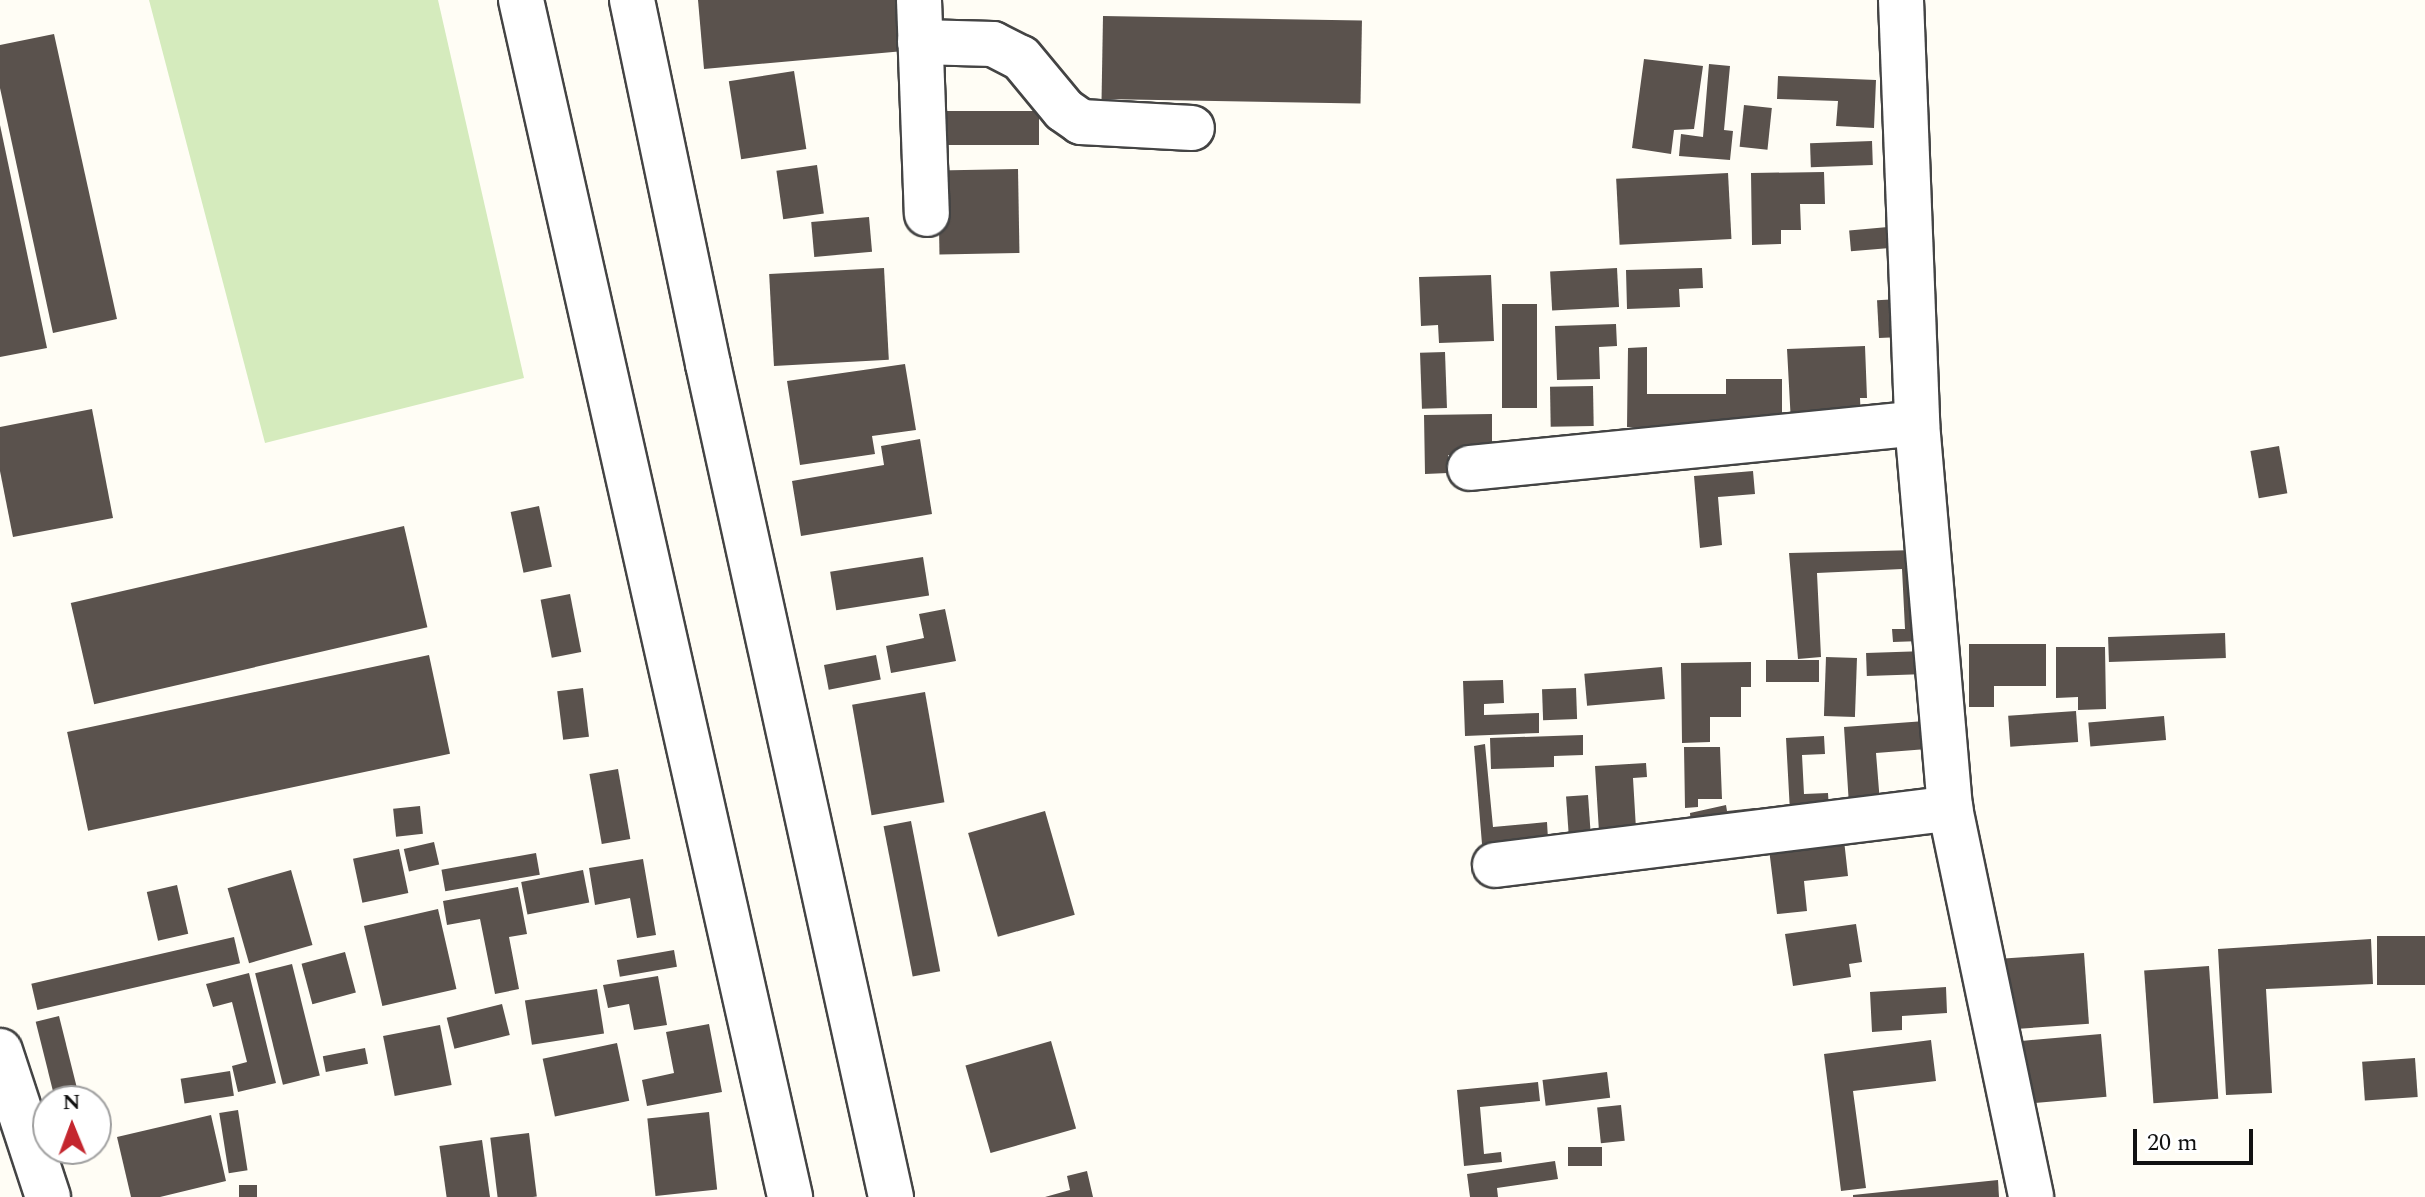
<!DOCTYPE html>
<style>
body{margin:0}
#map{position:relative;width:2425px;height:1197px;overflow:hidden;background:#fffdf5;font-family:Spectral,serif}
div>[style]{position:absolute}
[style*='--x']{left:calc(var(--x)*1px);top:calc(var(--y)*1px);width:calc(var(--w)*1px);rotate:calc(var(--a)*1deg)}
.green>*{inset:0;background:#d5ebbd}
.building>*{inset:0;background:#5a524d;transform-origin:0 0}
.roads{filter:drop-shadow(2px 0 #444) drop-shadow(-2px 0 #444) drop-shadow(0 2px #444) drop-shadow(0 -2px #444)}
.minor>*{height:44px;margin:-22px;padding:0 22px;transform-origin:22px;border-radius:22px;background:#fff}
span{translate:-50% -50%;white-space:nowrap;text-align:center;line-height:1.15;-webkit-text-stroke:8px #fff;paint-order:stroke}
.north{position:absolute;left:32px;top:1085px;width:80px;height:80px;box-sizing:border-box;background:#fff;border:2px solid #a0a0a0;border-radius:50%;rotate:359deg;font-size:22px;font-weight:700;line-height:32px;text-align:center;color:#111}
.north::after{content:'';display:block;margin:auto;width:28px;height:36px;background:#c4262e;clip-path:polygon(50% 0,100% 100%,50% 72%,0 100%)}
.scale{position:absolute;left:2133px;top:1129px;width:120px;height:36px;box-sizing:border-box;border:4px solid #111;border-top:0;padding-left:10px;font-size:24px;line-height:28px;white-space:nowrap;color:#111;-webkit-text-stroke:6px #fff;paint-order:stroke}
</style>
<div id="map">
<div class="green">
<div style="clip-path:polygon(149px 0,438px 0,524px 378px,265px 443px)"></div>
</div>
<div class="building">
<div style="clip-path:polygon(698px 0,900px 0,904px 51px,704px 69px)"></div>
<div style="left:1103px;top:16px;width:259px;height:83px;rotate:1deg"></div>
<div style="clip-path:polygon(54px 34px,117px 319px,53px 333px,0 88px,0 45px)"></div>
<div style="clip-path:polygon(1644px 59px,1703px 66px,1694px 129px,1674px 130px,1671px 154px,1632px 148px)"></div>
<div style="clip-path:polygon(1709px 64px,1730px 66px,1724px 130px,1733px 131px,1730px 160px,1679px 156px,1681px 134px,1703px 137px)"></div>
<div style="left:794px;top:71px;width:79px;height:66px;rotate:81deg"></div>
<div style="clip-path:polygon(1778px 76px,1876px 80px,1874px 128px,1836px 126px,1838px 101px,1777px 99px)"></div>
<div style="left:1744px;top:105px;width:28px;height:42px;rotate:6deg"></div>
<div style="left:944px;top:111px;width:95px;height:34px"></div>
<div style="clip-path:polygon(0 125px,47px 348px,0 357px)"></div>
<div style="left:1872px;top:141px;width:24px;height:62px;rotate:88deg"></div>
<div style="left:817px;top:165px;width:49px;height:41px;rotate:82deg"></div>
<div style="left:1018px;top:169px;width:84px;height:80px;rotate:89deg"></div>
<div style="clip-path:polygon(1824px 172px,1825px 204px,1800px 204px,1801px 230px,1781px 230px,1781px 244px,1752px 245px,1751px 173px)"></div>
<div style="left:1728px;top:173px;width:66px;height:112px;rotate:87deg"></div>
<div style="left:869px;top:217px;width:35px;height:58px;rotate:85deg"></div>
<div style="left:1888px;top:227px;width:21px;height:39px;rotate:85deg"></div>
<div style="left:884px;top:268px;width:92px;height:115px;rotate:87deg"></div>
<div style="left:1617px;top:268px;width:39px;height:67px;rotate:87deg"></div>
<div style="clip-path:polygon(1702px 268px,1703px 288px,1679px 289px,1680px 307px,1627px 309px,1626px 270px)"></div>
<div style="clip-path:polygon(1491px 275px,1494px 341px,1439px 343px,1438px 325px,1421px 326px,1419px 277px)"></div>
<div style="left:1899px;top:299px;width:38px;height:22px;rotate:87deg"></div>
<div style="left:1502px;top:304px;width:35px;height:104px"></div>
<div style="clip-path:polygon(1616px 324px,1617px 346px,1599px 347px,1600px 379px,1557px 380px,1555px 326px)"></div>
<div style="clip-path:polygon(1865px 346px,1867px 398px,1860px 398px,1861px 420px,1791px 423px,1787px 349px)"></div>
<div style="clip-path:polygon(1647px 347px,1647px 394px,1726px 394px,1726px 379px,1782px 379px,1782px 428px,1627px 427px,1628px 348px)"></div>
<div style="left:1445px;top:352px;width:56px;height:25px;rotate:88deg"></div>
<div style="clip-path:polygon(905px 364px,916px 430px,872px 436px,875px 454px,800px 465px,787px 381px)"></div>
<div style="left:1593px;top:386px;width:40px;height:43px;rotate:89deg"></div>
<div style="clip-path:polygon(92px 409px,113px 518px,13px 537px,0 471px,0 427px)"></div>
<div style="clip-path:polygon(1492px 414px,1492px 455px,1448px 455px,1448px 473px,1425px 474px,1424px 415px)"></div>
<div style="clip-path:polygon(920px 439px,932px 514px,801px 536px,792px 481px,884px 465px,881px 446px)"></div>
<div style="left:2279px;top:446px;width:48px;height:29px;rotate:80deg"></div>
<div style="clip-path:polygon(1753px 471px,1755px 494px,1718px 497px,1722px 545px,1700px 548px,1694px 476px)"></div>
<div style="left:539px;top:506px;width:62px;height:29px;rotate:78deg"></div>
<div style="left:404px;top:526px;width:104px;height:342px;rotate:77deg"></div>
<div style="clip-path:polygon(1918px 550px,1921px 641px,1893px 642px,1892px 629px,1905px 629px,1902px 569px,1817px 573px,1821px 657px,1798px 659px,1789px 553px)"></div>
<div style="left:923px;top:557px;width:39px;height:94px;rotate:81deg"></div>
<div style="left:570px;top:594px;width:59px;height:30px;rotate:79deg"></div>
<div style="clip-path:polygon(945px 609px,956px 661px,891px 673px,886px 646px,924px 638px,919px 614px)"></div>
<div style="left:2225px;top:633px;width:25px;height:117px;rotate:88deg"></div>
<div style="clip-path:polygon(1969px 644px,2046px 644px,2046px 686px,1994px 686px,1994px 707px,1969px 707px)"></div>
<div style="clip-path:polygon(2056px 647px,2105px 647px,2106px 709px,2078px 710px,2078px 697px,2056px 698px)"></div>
<div style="left:1926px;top:651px;width:23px;height:60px;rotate:88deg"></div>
<div style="left:429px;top:655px;width:101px;height:370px;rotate:78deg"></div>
<div style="left:876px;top:655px;width:25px;height:53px;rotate:79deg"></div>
<div style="left:1826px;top:657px;width:31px;height:59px;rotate:2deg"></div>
<div style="left:1819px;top:660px;width:22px;height:53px;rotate:90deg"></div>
<div style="clip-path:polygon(1751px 662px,1751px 687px,1741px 687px,1741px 717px,1710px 717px,1710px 742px,1682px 743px,1681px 663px)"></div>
<div style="left:1662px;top:667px;width:32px;height:78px;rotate:85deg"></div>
<div style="clip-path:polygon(1503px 680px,1504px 703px,1484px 704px,1484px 715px,1539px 713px,1539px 733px,1465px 736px,1463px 681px)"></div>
<div style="left:583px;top:688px;width:49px;height:26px;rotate:83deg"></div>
<div style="left:1576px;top:688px;width:31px;height:34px;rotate:88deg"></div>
<div style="left:925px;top:692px;width:112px;height:74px;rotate:80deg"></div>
<div style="left:2076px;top:711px;width:31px;height:68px;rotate:86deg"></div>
<div style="left:2164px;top:716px;width:24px;height:76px;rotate:85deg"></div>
<div style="clip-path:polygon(1925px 721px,1927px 749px,1876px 753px,1880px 803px,1849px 805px,1844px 727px)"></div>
<div style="clip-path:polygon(1583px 735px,1583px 755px,1554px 756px,1554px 767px,1491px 769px,1490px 738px)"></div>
<div style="clip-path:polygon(1824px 736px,1825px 754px,1802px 755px,1804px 794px,1828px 793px,1829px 810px,1790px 812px,1786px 738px)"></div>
<div style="clip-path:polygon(1485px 744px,1493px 827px,1547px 822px,1548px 839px,1482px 844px,1474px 746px)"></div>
<div style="clip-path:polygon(1684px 747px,1720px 747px,1722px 799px,1698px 799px,1698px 807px,1685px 808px)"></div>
<div style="clip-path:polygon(1646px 763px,1647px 777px,1633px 778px,1636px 829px,1599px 832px,1595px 766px)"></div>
<div style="left:618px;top:769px;width:71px;height:29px;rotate:80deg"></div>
<div style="left:1588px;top:795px;width:39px;height:22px;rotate:86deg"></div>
<div style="clip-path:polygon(1726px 805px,1727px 811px,1755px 808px,1757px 820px,1691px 828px,1690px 813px)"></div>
<div style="left:420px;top:806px;width:28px;height:27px;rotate:84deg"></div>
<div style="left:1045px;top:811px;width:108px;height:80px;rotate:74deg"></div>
<div style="left:911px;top:821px;width:153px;height:28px;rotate:79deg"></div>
<div style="clip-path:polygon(1844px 840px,1848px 876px,1804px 881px,1807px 911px,1777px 914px,1769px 849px)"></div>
<div style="left:434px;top:842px;width:23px;height:31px;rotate:77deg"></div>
<div style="left:399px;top:849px;width:45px;height:47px;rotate:78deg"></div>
<div style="left:536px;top:853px;width:22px;height:96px;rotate:80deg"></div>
<div style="clip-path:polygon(643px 859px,656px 935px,637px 938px,630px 898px,595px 905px,589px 868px)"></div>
<div style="left:291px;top:870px;width:78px;height:66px;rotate:74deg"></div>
<div style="left:583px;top:870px;width:33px;height:63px;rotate:79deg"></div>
<div style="left:177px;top:885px;width:50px;height:31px;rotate:77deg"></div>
<div style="clip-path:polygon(518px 887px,527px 934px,509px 937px,519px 989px,495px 994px,480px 919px,447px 925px,443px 901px)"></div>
<div style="left:438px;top:909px;width:82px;height:76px;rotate:77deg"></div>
<div style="clip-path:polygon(1856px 924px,1862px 962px,1849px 964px,1851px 977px,1793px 986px,1785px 934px)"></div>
<div style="left:2425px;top:936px;width:49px;height:48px;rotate:90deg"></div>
<div style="left:234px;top:937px;width:27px;height:208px;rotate:77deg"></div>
<div style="clip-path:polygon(2371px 939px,2373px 984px,2266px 989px,2272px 1093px,2226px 1095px,2218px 949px)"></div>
<div style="left:674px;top:950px;width:17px;height:58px;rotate:80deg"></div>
<div style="left:345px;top:952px;width:42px;height:45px;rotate:75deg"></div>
<div style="left:2084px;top:953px;width:71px;height:84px;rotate:86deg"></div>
<div style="left:292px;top:964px;width:115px;height:38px;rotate:76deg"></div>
<div style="left:2209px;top:966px;width:133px;height:65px;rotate:86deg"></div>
<div style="clip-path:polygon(249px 973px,276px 1083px,238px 1092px,232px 1066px,247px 1062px,232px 1002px,213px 1007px,206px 984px)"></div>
<div style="clip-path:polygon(658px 976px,667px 1025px,634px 1030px,629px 1004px,608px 1008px,603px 985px)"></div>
<div style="clip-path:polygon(1946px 987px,1947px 1013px,1902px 1016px,1902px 1030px,1872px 1032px,1870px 992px)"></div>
<div style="left:597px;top:989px;width:45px;height:73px;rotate:81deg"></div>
<div style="left:502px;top:1004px;width:32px;height:57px;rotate:76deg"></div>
<div style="left:59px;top:1016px;width:88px;height:24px;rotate:76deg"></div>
<div style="clip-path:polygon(709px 1024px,722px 1092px,647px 1106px,642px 1080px,674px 1073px,666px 1032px)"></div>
<div style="left:440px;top:1025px;width:61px;height:58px;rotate:79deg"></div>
<div style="left:2101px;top:1034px;width:63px;height:85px;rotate:85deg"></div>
<div style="clip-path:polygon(1931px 1040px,1936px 1081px,1853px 1091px,1866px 1188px,1841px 1191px,1824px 1054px)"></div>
<div style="left:1051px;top:1041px;width:91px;height:89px;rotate:74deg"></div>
<div style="left:617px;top:1043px;width:59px;height:76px;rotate:78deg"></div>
<div style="left:365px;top:1048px;width:16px;height:43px;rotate:79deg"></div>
<div style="left:2415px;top:1058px;width:39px;height:53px;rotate:86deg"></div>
<div style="left:230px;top:1071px;width:25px;height:50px;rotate:81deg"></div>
<div style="left:1607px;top:1072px;width:26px;height:65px;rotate:83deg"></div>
<div style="clip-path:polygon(1538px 1082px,1540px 1101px,1480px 1107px,1484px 1154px,1501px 1152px,1502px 1162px,1464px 1166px,1457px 1090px)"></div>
<div style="left:1621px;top:1105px;width:36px;height:24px;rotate:84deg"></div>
<div style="left:238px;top:1110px;width:61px;height:19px;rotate:81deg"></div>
<div style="left:709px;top:1112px;width:78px;height:62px;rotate:84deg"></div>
<div style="clip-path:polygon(211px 1115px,226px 1181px,160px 1197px,131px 1197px,117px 1137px)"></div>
<div style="left:529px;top:1133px;width:64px;height:39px;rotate:83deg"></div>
<div style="left:482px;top:1140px;width:58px;height:43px;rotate:82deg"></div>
<div style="left:1602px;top:1147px;width:19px;height:34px;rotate:90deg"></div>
<div style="clip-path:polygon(1555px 1161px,1558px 1179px,1497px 1188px,1498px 1197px,1470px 1197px,1467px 1174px)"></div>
<div style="clip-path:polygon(1087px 1171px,1093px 1197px,1045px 1197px,1070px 1190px,1067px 1176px)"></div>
<div style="clip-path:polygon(1998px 1180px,1999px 1197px,1853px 1197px,1853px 1195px)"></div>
<div style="left:257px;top:1185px;width:12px;height:18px;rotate:90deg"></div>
</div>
<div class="roads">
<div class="minor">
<div style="--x:521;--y:0;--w:1227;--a:77.33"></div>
<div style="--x:632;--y:0;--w:372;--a:78.2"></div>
<div style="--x:708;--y:364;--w:853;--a:77.61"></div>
<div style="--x:919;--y:0;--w:214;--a:87.9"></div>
<div style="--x:1901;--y:0;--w:423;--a:87.8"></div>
<div style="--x:1917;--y:423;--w:386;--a:85.1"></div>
<div style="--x:1950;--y:808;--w:397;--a:78.2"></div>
<div style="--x:920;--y:42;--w:73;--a:1.6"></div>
<div style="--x:993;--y:44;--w:31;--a:27"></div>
<div style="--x:1021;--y:58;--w:67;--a:50.4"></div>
<div style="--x:1064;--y:110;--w:21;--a:35"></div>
<div style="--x:1081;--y:122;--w:111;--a:3.1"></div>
<div style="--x:1470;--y:468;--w:449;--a:-5.7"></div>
<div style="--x:1495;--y:865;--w:459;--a:-7.1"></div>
<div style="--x:0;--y:1051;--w:154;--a:71.8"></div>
</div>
</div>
<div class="north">N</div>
<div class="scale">20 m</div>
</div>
